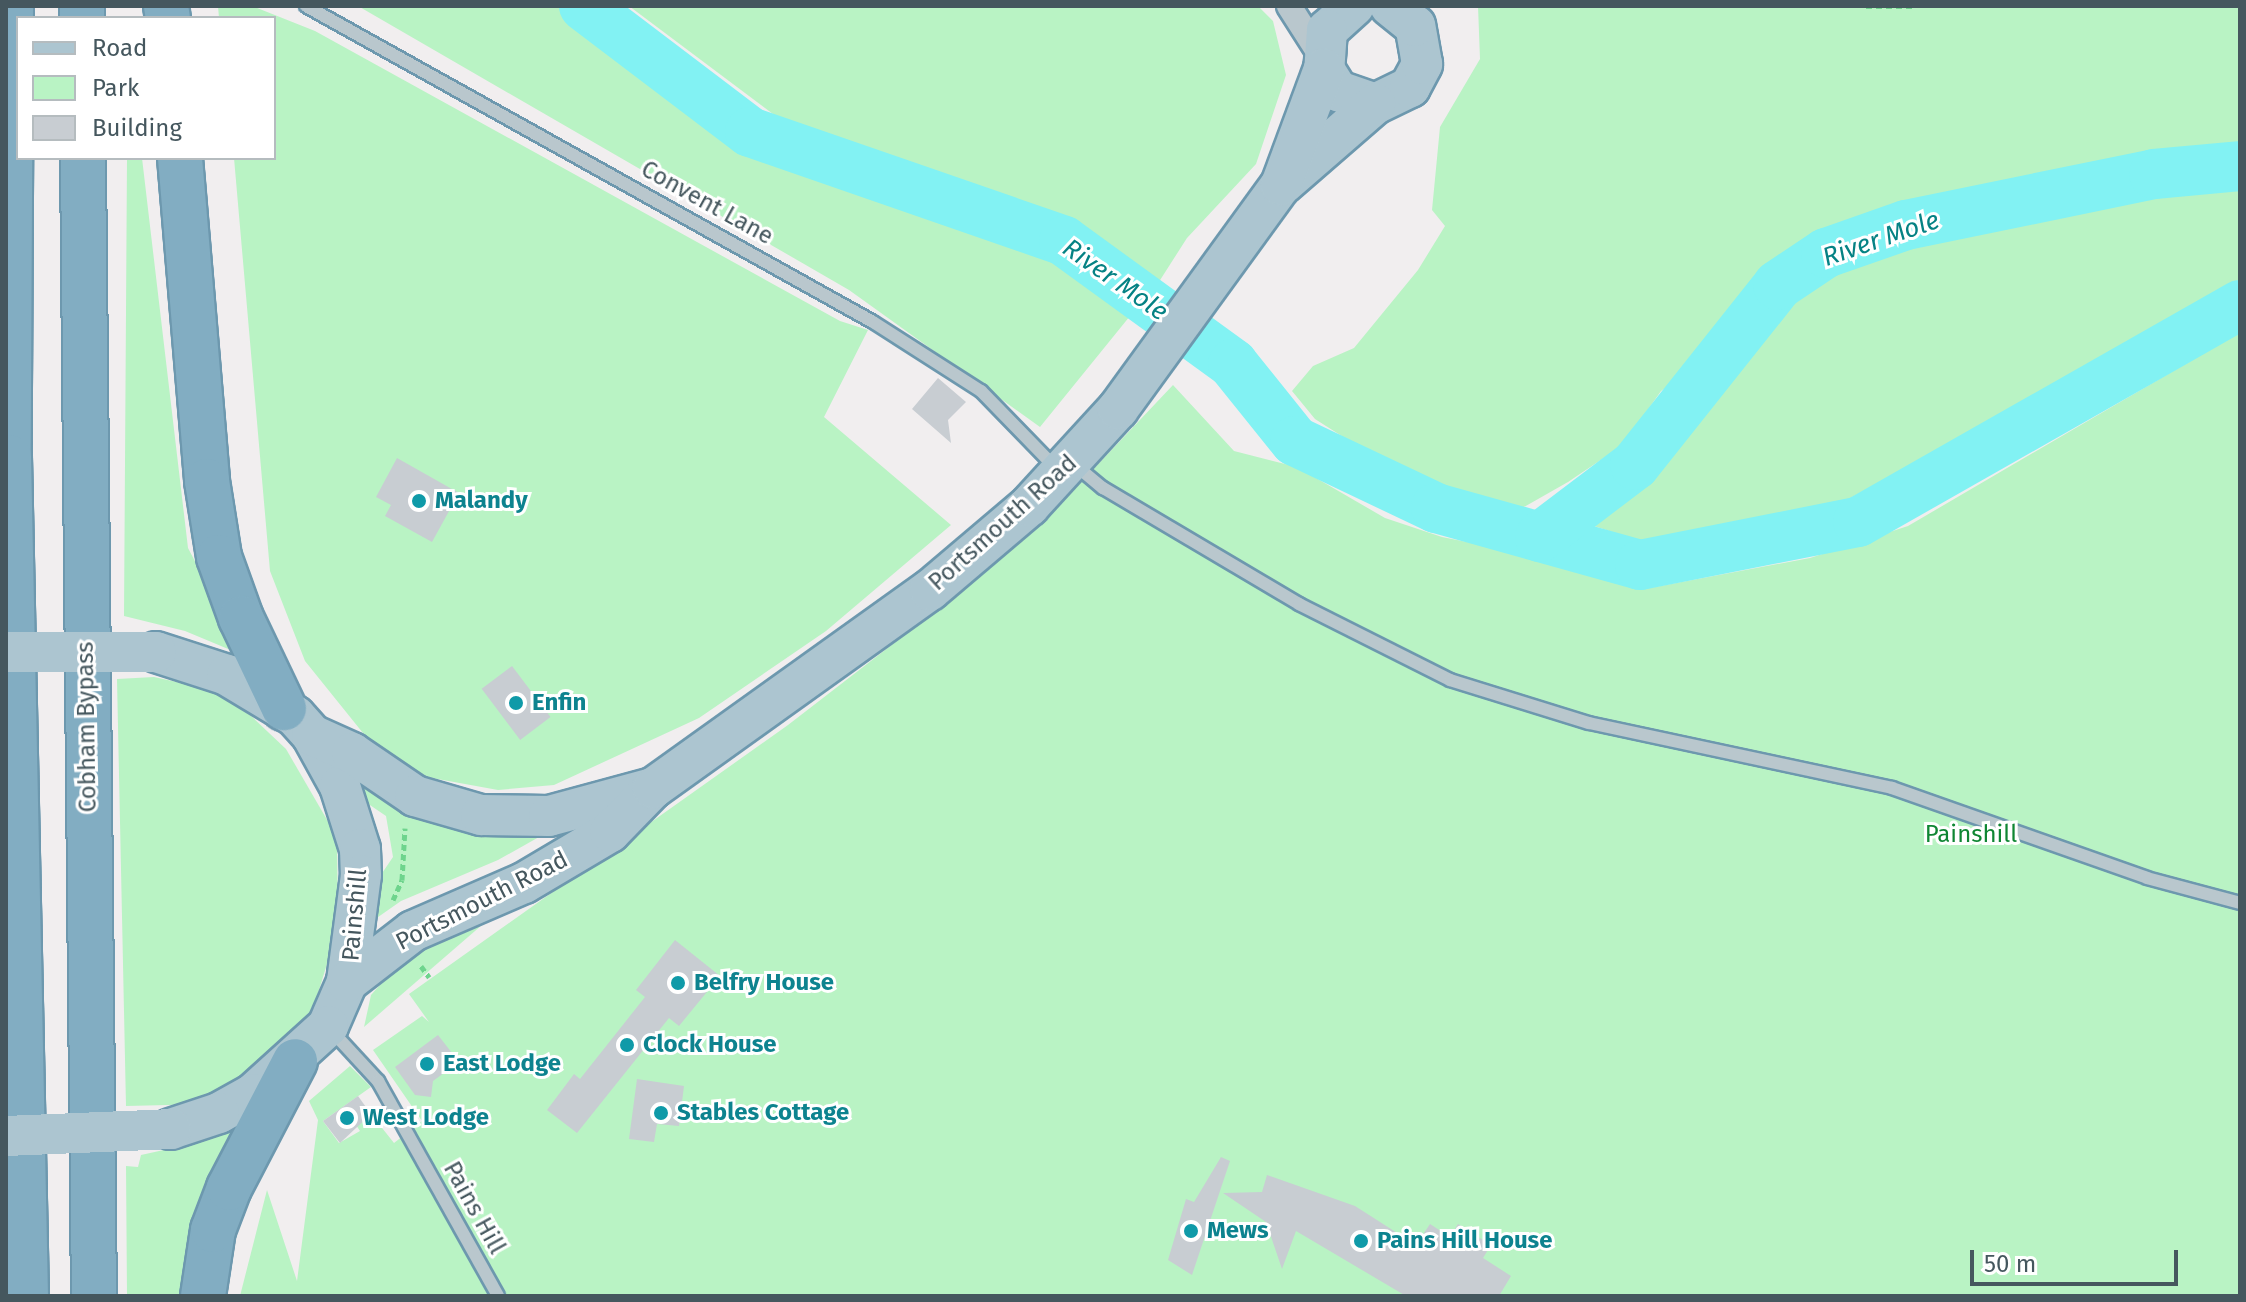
<!DOCTYPE html>
<style>
body{margin:0}
#map{position:relative;width:2246px;height:1302px;overflow:hidden;background:#f1eeef;font-family:"Fira Sans",sans-serif}
div>[style]{position:absolute}
[style*='--x']{left:calc(var(--x)*1px);top:calc(var(--y)*1px);width:calc(var(--w)*1px);rotate:calc(var(--a)*1deg)}
.green>*{inset:0;background:#b9f3c4}
.river>*{height:50px;margin:-25px;padding:0 25px;transform-origin:25px;border-radius:25px;background:#82f2f3}
.building>*{inset:0;background:#c8cdd2;transform-origin:0 0}
.path>*{height:5px;margin-top:-2.5px;transform-origin:0;background:repeating-linear-gradient(90deg,#6ed48d 0 6px,transparent 0 10px)}
.roads{filter:drop-shadow(2px 0 #6d98ae) drop-shadow(-2px 0 #6d98ae) drop-shadow(0 2px #6d98ae) drop-shadow(0 -2px #6d98ae)}
.lane>*{height:12px;margin:-6px;padding:0 6px;transform-origin:6px;border-radius:6px;background:#b9c7cd}
.street>*{height:24px;margin:-12px;padding:0 12px;transform-origin:12px;border-radius:12px;background:#b9c7cd}
.primary>*{height:40px;margin:-20px;padding:0 20px;transform-origin:20px;border-radius:20px;background:#acc5d0}
.highway>*{height:44px;margin:-22px;padding:0 22px;transform-origin:22px;border-radius:22px;background:#82adc2}
.primary-bridge>*{height:40px;margin:-20px;padding:0 20px;transform-origin:20px;border-radius:20px;background:#acc5d0}
.dots>*{width:22px;height:22px;translate:-50% -50%;box-sizing:border-box;border:4px solid #fff;border-radius:50%}
span{translate:-50% -50%;white-space:nowrap;text-align:center;line-height:1.15;-webkit-text-stroke:6px #fff;paint-order:stroke}
.street-label{font-size:24px;color:#45575e}
.culture-label{font-size:24px;color:#0d838f;font-weight:700}
.left{translate:0 -50%;text-align:left}
.park-label{font-size:24px;color:#0f8633}
.water-label{font-size:26px;color:#058284;font-style:italic}
.frame{position:absolute;inset:0;border:8px solid #45575e;pointer-events:none}
.legend{position:absolute;left:16px;top:16px;width:260px;height:144px;box-sizing:border-box;background:#fff;border:2px solid #b5bcbf;margin:0;padding:10px 14px;list-style:none;font-size:24px;color:#45575e}
.legend li{display:flex;align-items:center;gap:16px;height:40px}
.legend b{width:40px;border:2px solid #b5bcbf}
.scale{position:absolute;left:1970px;top:1250px;width:208px;height:36px;box-sizing:border-box;border:4px solid #45575e;border-top:0;padding-left:10px;font-size:24px;line-height:28px;white-space:nowrap;color:#45575e;-webkit-text-stroke:6px #fff;paint-order:stroke}
</style>
<div id="map">
<div class="green">
<div style="clip-path:polygon(218px 6px,252px 6px,315px 31px,840px 321px,868px 330px,824px 417px,951px 525px,826px 631px,699px 718px,554px 785px,498px 790px,421px 776px,371px 743px,305px 661px,270px 571px,234px 158px,274px 158px,274px 18px,219px 18px)"></div>
<div style="clip-path:polygon(358px 6px,557px 6px,637px 75px,756px 155px,1052px 258px,1130px 316px,1040px 427px,849px 290px)"></div>
<div style="clip-path:polygon(629px 6px,1258px 6px,1273px 21px,1286px 75px,1256px 164px,1187px 238px,1155px 288px,1060px 214px,777px 117px)"></div>
<div style="clip-path:polygon(1478px 6px,2240px 6px,2240px 154px,1985px 188px,1813px 239px,1786px 254px,1698px 365px,1661px 391px,1623px 445px,1568px 482px,1515px 512px,1502px 513px,1403px 475px,1315px 419px,1292px 391px,1313px 366px,1354px 348px,1418px 270px,1445px 226px,1432px 210px,1440px 127px,1480px 59px)"></div>
<div style="clip-path:polygon(127px 158px,142px 158px,188px 548px,245px 656px,185px 631px,124px 616px)"></div>
<div style="clip-path:polygon(2240px 183px,2240px 286px,1832px 508px,1643px 542px,1591px 525px,1681px 444px,1731px 365px,1788px 297px,1845px 262px,2076px 201px)"></div>
<div style="clip-path:polygon(2240px 332px,2240px 1296px,240px 1296px,267px 1190px,297px 1281px,318px 1120px,309px 1101px,350px 1066px,371px 1087px,323px 1121px,339px 1143px,360px 1131px,356px 1125px,371px 1114px,394px 1143px,422px 1121px,373px 1050px,422px 1016px,429px 1022px,409px 994px,788px 725px,889px 647px,979px 575px,1085px 478px,1173px 385px,1234px 451px,1297px 467px,1385px 518px,1442px 537px,1537px 556px,1639px 590px,1810px 558px,1908px 526px)"></div>
<div style="clip-path:polygon(154px 677px,227px 693px,286px 749px,337px 837px,338px 928px,312px 1013px,264px 1067px,211px 1104px,126px 1106px,117px 679px)"></div>
<div style="clip-path:polygon(354px 771px,555px 828px,498px 860px,401px 901px,371px 922px,374px 885px,393px 857px,386px 816px,364px 801px)"></div>
<div style="clip-path:polygon(490px 918px,364px 1027px,371px 995px,393px 970px,426px 944px)"></div>
<div style="clip-path:polygon(248px 1120px,210px 1172px,186px 1262px,185px 1296px,127px 1296px,126px 1166px,138px 1167px,141px 1155px,191px 1144px)"></div>
</div>
<div class="river">
<div style="--x:584;--y:6;--w:208;--a:37.2"></div>
<div style="--x:750;--y:132;--w:332;--a:19.1"></div>
<div style="--x:1064;--y:241;--w:209;--a:36"></div>
<div style="--x:1233;--y:364;--w:99;--a:51.2"></div>
<div style="--x:1295;--y:441;--w:156;--a:25.4"></div>
<div style="--x:1436;--y:508;--w:212;--a:15.6"></div>
<div style="--x:1640;--y:565;--w:222;--a:-11.2"></div>
<div style="--x:1858;--y:522;--w:439;--a:-29.6"></div>
<div style="--x:1540;--y:537;--w:119;--a:-37.2"></div>
<div style="--x:1635;--y:465;--w:230;--a:-51.5"></div>
<div style="--x:1778;--y:285;--w:58;--a:-33.7"></div>
<div style="--x:1826;--y:253;--w:85;--a:-19.3"></div>
<div style="--x:1906;--y:225;--w:253;--a:-11.6"></div>
<div style="--x:2154;--y:174;--w:86;--a:-5.3"></div>
</div>
<div class="building">
<div style="clip-path:polygon(938px 378px,966px 402px,948px 420px,951px 443px,912px 409px)"></div>
<div style="clip-path:polygon(397px 458px,459px 493px,432px 542px,385px 516px,391px 505px,376px 497px)"></div>
<div style="left:512px;top:666px;width:64px;height:38px;rotate:53deg"></div>
<div style="clip-path:polygon(675px 940px,720px 976px,679px 1026px,669px 1018px,577px 1133px,547px 1110px,574px 1074px,580px 1079px,645px 997px,636px 990px)"></div>
<div style="clip-path:polygon(438px 1035px,459px 1062px,433px 1081px,431px 1097px,415px 1095px,395px 1067px)"></div>
<div style="clip-path:polygon(637px 1079px,684px 1086px,679px 1126px,657px 1124px,654px 1142px,629px 1139px)"></div>
<div style="clip-path:polygon(358px 1096px,371px 1114px,340px 1143px,323px 1121px)"></div>
<div style="clip-path:polygon(1221px 1157px,1230px 1161px,1192px 1275px,1168px 1260px,1186px 1199px,1194px 1202px)"></div>
<div style="clip-path:polygon(1267px 1175px,1355px 1206px,1416px 1245px,1430px 1224px,1450px 1237px,1458px 1224px,1491px 1245px,1483px 1258px,1511px 1276px,1499px 1296px,1406px 1296px,1296px 1231px,1282px 1269px,1266px 1222px,1223px 1193px,1262px 1192px)"></div>
</div>
<div class="path">
<div style="--x:1866;--y:6;--w:49;--a:0"></div>
<div style="--x:393;--y:900;--w:22;--a:-66"></div>
<div style="--x:402;--y:880;--w:52;--a:-86.7"></div>
<div style="--x:421;--y:966;--w:14;--a:54"></div>
</div>
<div class="roads">
<div class="lane">
<div style="--x:306;--y:6;--w:649;--a:29.13"></div>
<div style="--x:873;--y:322;--w:128;--a:32.6"></div>
<div style="--x:981;--y:391;--w:107;--a:45.8"></div>
<div style="--x:1074;--y:464;--w:38;--a:40"></div>
<div style="--x:1103;--y:488;--w:228;--a:30.6"></div>
<div style="--x:1299;--y:604;--w:169;--a:26.7"></div>
<div style="--x:1450;--y:680;--w:145;--a:17.2"></div>
<div style="--x:1589;--y:723;--w:310;--a:12.1"></div>
<div style="--x:1892;--y:788;--w:270;--a:19.4"></div>
<div style="--x:2147;--y:878;--w:96;--a:15"></div>
<div style="--x:330;--y:1029;--w:71;--a:47.3"></div>
<div style="--x:378;--y:1081;--w:246;--a:60.8"></div>
</div>
<div class="street">
<div style="--x:1289;--y:6;--w:59;--a:57.4"></div>
</div>
<div class="primary">
<div style="--x:1354;--y:6;--w:36;--a:138"></div>
<div style="--x:1327;--y:30;--w:39;--a:94"></div>
<div style="--x:1324;--y:69;--w:26;--a:58"></div>
<div style="--x:1338;--y:91;--w:39;--a:19"></div>
<div style="--x:1375;--y:104;--w:39;--a:-26"></div>
<div style="--x:1410;--y:87;--w:26;--a:-62"></div>
<div style="--x:1422;--y:64;--w:39;--a:-100"></div>
<div style="--x:1415;--y:26;--w:32;--a:-141"></div>
<div style="--x:1284;--y:183;--w:121;--a:-41"></div>
<div style="--x:156;--y:652;--w:75;--a:17.9"></div>
<div style="--x:227;--y:675;--w:79;--a:31.1"></div>
<div style="--x:295;--y:716;--w:25;--a:48"></div>
<div style="--x:312;--y:735;--w:58;--a:61.2"></div>
<div style="--x:340;--y:786;--w:66;--a:72.4"></div>
<div style="--x:360;--y:849;--w:26;--a:88"></div>
<div style="--x:361;--y:875;--w:108;--a:97.5"></div>
<div style="--x:347;--y:982;--w:48;--a:113.4"></div>
<div style="--x:328;--y:1026;--w:101;--a:137.8"></div>
<div style="--x:253;--y:1094;--w:39;--a:151"></div>
<div style="--x:219;--y:1113;--w:51;--a:161.6"></div>
<div style="--x:312;--y:735;--w:44;--a:24.2"></div>
<div style="--x:352;--y:753;--w:76;--a:34.3"></div>
<div style="--x:415;--y:796;--w:69;--a:16.1"></div>
<div style="--x:481;--y:815;--w:68;--a:0.8"></div>
<div style="--x:549;--y:816;--w:108;--a:-15.1"></div>
<div style="--x:347;--y:982;--w:83;--a:-37.7"></div>
<div style="--x:413;--y:931;--w:121;--a:-23.4"></div>
<div style="--x:524;--y:883;--w:100;--a:-30.7"></div>
<div style="--x:610;--y:832;--w:62;--a:-45.7"></div>
<div style="--x:653;--y:788;--w:340;--a:-35.6"></div>
<div style="--x:930;--y:590;--w:130;--a:-40.3"></div>
<div style="--x:1029;--y:506;--w:132;--a:-47.5"></div>
<div style="--x:1118;--y:409;--w:277;--a:-54"></div>
<div style="--x:1281;--y:185;--w:124;--a:-69.7"></div>
</div>
<div class="highway">
<div style="--x:11;--y:6;--w:451;--a:90.3"></div>
<div style="--x:9;--y:457;--w:839;--a:88.84"></div>
<div style="--x:166;--y:6;--w:12;--a:81"></div>
<div style="--x:82;--y:18;--w:12;--a:-90"></div>
<div style="--x:83;--y:158;--w:1138;--a:89.45"></div>
<div style="--x:180;--y:158;--w:324;--a:85.2"></div>
<div style="--x:207;--y:481;--w:77;--a:81"></div>
<div style="--x:219;--y:557;--w:65;--a:70.2"></div>
<div style="--x:241;--y:618;--w:100;--a:64.5"></div>
<div style="--x:203;--y:1296;--w:67;--a:-81.4"></div>
<div style="--x:213;--y:1230;--w:45;--a:-69.1"></div>
<div style="--x:229;--y:1188;--w:143;--a:-62.5"></div>
</div>
</div>
<div class="primary-bridge">
<div style="--x:6;--y:652;--w:150;--a:0"></div>
<div style="--x:6;--y:1136;--w:165;--a:-2.4"></div>
</div>
<div class="dots">
<div style="left:419px;top:501px;background:#0f9aa8"></div>
<div style="left:516px;top:703px;background:#0f9aa8"></div>
<div style="left:678px;top:983px;background:#0f9aa8"></div>
<div style="left:627px;top:1045px;background:#0f9aa8"></div>
<div style="left:427px;top:1064px;background:#0f9aa8"></div>
<div style="left:661px;top:1113px;background:#0f9aa8"></div>
<div style="left:347px;top:1118px;background:#0f9aa8"></div>
<div style="left:1191px;top:1231px;background:#0f9aa8"></div>
<div style="left:1361px;top:1241px;background:#0f9aa8"></div>
</div>
<div class="street-label">
<span style="left:707px;top:203px;rotate:29deg">Convent Lane</span>
<span style="left:1003px;top:523px;rotate:-42deg">Portsmouth Road</span>
<span style="left:87px;top:727px;rotate:-91deg">Cobham Bypass</span>
<span style="left:482px;top:901px;rotate:-27deg">Portsmouth Road</span>
<span style="left:355px;top:915px;rotate:-85deg">Painshill</span>
<span style="left:474px;top:1208px;rotate:61deg">Pains Hill</span>
</div>
<div class="culture-label">
<span class="left" style="left:435px;top:501px">Malandy</span>
<span class="left" style="left:532px;top:703px">Enfin</span>
<span class="left" style="left:694px;top:983px">Belfry House</span>
<span class="left" style="left:643px;top:1045px">Clock House</span>
<span class="left" style="left:443px;top:1064px">East Lodge</span>
<span class="left" style="left:677px;top:1113px">Stables Cottage</span>
<span class="left" style="left:363px;top:1118px">West Lodge</span>
<span class="left" style="left:1207px;top:1231px">Mews</span>
<span class="left" style="left:1377px;top:1241px">Pains Hill House</span>
</div>
<div class="park-label">
<span style="left:1971px;top:835px">Painshill</span>
</div>
<div class="water-label">
<span style="left:1881px;top:239px;rotate:-19deg">River Mole</span>
<span style="left:1115px;top:280px;rotate:35deg">River Mole</span>
</div>
<div class="frame"></div>
<ul class="legend">
<li><b style="height:10px;background:#acc5d0"></b>Road</li>
<li><b style="height:22px;background:#b9f3c4"></b>Park</li>
<li><b style="height:22px;background:#c8cdd2"></b>Building</li>
</ul>
<div class="scale">50 m</div>
</div>
